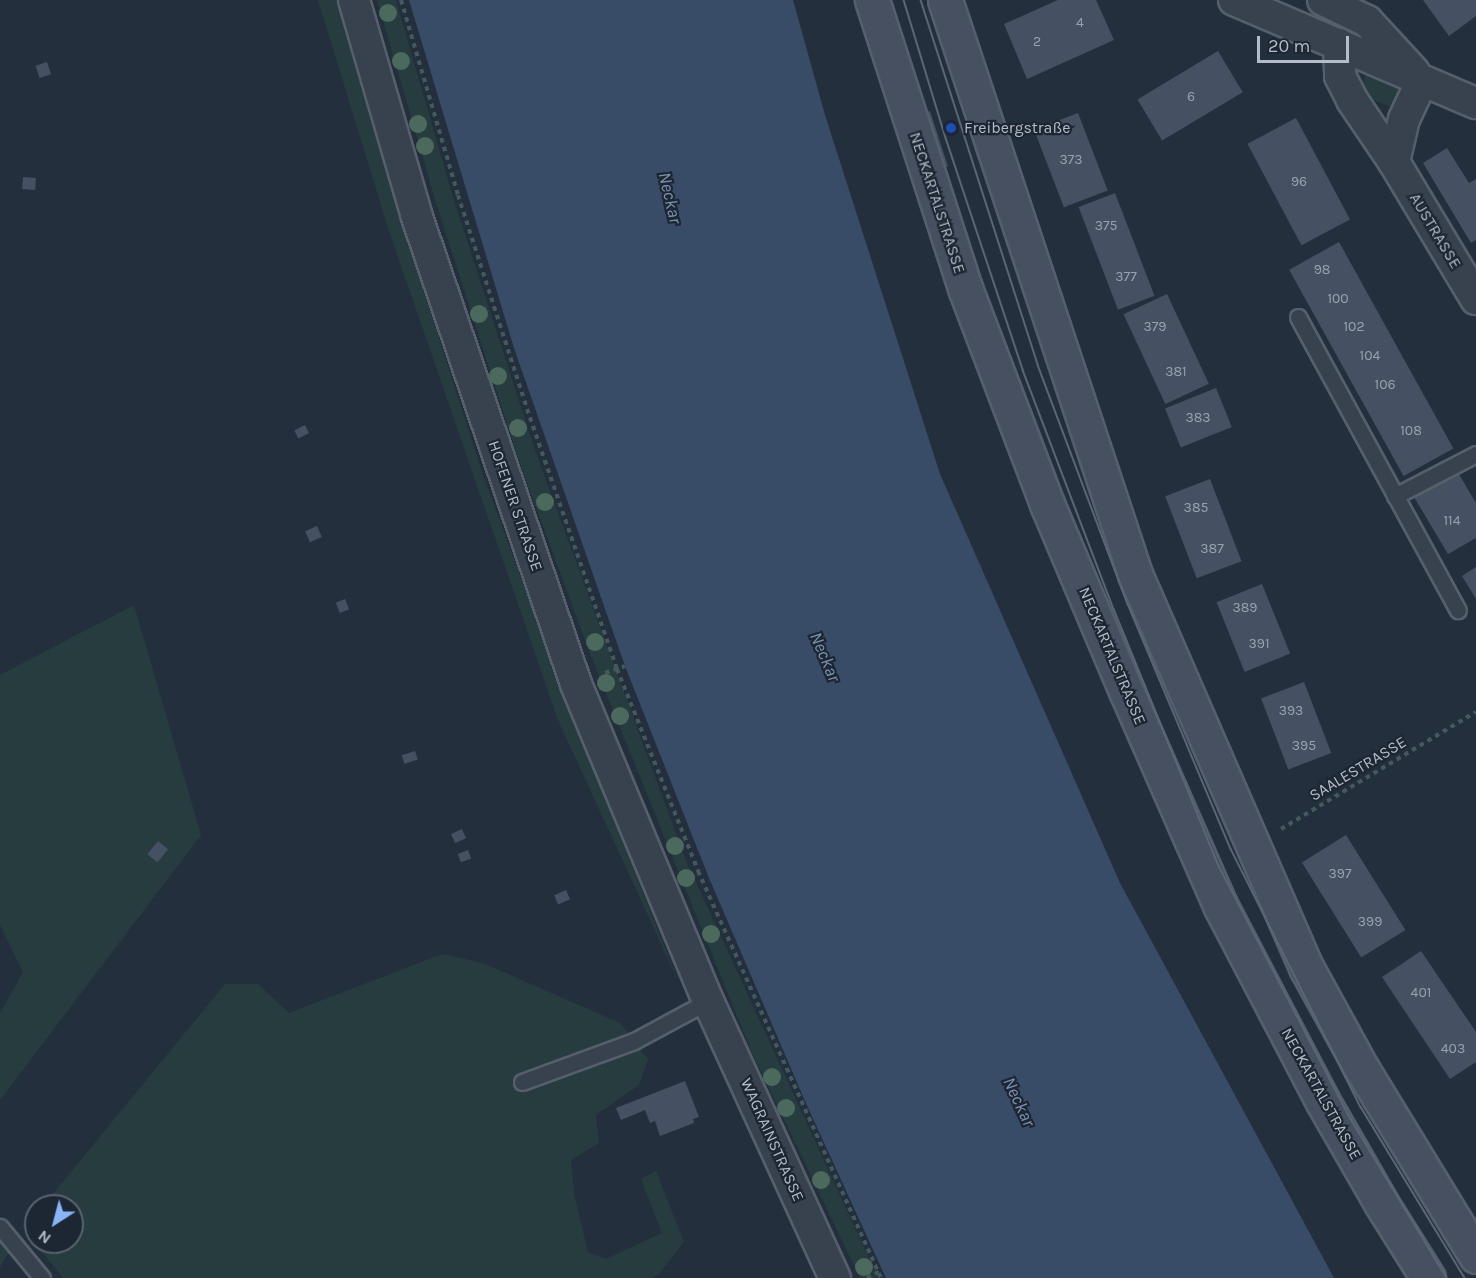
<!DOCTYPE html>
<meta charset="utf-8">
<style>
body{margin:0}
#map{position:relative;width:1476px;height:1278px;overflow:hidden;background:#242f3e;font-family:Karla,sans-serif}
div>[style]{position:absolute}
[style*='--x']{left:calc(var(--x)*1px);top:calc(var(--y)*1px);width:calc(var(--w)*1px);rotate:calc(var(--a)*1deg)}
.green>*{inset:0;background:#263c3f}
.water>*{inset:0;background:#394c67}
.building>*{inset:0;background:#455162;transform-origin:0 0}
.path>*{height:4px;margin-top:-2px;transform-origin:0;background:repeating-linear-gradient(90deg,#44595c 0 4.5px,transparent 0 9px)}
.roads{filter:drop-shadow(2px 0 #565f6c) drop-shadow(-2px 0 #565f6c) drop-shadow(0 2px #565f6c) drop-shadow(0 -2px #565f6c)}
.service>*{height:15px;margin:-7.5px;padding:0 7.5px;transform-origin:7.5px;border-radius:7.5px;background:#38414e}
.minor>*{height:30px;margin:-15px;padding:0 15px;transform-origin:15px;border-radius:15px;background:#38414e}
.secondary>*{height:33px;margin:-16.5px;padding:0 16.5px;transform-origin:16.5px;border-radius:16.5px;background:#465061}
.tram>*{height:1.5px;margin:-0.75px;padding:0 0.75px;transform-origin:0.75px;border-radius:0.75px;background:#5a6575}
.trees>*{width:18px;height:18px;margin:-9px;border-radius:50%;background:#4b6a5d}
.dots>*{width:16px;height:16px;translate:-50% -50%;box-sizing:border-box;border:3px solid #1d2633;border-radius:50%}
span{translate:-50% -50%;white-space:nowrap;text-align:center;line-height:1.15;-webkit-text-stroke:4.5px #1d2633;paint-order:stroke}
.number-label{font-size:14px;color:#98a1af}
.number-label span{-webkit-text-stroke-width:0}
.poi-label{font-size:16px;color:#b4bcc9}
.left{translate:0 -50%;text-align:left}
.street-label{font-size:16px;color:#b4bcc9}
.water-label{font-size:18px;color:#7c92b1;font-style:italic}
.north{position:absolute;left:24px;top:1194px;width:60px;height:60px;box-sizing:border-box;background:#1d2633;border:2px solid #59626f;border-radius:50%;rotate:216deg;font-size:16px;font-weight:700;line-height:24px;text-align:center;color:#b4bcc9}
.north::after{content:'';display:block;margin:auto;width:21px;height:27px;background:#8ab4f8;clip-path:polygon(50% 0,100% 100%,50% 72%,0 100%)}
.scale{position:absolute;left:1257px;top:36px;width:92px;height:27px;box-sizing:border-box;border:3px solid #b4bcc9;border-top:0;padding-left:8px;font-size:18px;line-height:21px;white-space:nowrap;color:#b4bcc9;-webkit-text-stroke:4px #1d2633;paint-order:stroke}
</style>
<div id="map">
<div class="green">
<div style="clip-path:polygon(318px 0,337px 0,403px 226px,482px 472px,571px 714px,680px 985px,558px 720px,389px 231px)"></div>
<div style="clip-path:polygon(377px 0,396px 0,453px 197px,535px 450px,685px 858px,878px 1278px,860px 1278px,752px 1053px,589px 651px,519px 461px,436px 203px)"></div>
<div style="clip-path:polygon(1368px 69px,1400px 82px,1393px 108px,1364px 96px,1362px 85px)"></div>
<div style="clip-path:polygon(134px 605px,201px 835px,0 1100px,0 1013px,23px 972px,0 925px,0 675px)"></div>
<div style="clip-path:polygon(442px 954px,483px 963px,620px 1023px,648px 1059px,639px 1085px,596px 1115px,599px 1143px,571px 1160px,575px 1198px,588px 1252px,606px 1259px,662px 1233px,641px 1179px,656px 1171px,684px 1242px,659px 1274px,652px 1278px,63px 1278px,24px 1230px,36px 1215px,36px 1242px,72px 1242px,72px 1206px,43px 1206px,225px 984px,258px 984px,289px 1013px)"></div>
<div style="clip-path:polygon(0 1238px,10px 1251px,0 1267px)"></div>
</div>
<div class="water">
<div style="clip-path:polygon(409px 0,793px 0,825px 115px,940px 474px,1120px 883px,1334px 1278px,886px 1278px,805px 1101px,709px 878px,625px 666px,514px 348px)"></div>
</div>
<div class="building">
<div style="clip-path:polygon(1058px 0,1096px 0,1114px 40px,1027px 79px,1004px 24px)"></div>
<div style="clip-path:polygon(1423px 0,1476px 0,1476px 16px,1449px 36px)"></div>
<div style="left:1218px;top:51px;width:48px;height:94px;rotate:59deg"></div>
<div style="left:47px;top:62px;width:13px;height:12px;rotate:72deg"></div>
<div style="left:967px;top:100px;width:57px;height:7px;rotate:73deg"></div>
<div style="left:930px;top:111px;width:58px;height:8px;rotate:72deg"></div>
<div style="left:1078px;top:113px;width:83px;height:47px;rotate:69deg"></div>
<div style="left:1296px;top:118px;width:115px;height:55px;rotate:62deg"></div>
<div style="clip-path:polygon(1447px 148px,1469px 183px,1476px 179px,1476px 240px,1471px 243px,1423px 163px)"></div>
<div style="left:23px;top:177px;width:13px;height:12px;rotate:4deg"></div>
<div style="left:1115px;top:193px;width:110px;height:39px;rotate:69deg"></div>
<div style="left:1339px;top:242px;width:236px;height:57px;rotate:61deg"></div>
<div style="left:1167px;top:294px;width:99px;height:48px;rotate:65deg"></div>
<div style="left:1216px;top:388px;width:42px;height:55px;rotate:68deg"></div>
<div style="left:305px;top:425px;width:9px;height:12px;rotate:63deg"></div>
<div style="clip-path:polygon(1457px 471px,1476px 503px,1476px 538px,1448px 554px,1414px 497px)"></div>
<div style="left:1210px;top:479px;width:88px;height:48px;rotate:69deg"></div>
<div style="left:317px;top:526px;width:12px;height:13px;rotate:66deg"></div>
<div style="clip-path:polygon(1476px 567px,1476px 599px,1462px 576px)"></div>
<div style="left:1262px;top:584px;width:75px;height:49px;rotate:68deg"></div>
<div style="left:345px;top:599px;width:11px;height:10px;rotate:68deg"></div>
<div style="left:1304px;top:682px;width:76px;height:46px;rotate:69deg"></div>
<div style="left:415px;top:751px;width:9px;height:14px;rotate:72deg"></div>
<div style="left:462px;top:829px;width:10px;height:12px;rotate:66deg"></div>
<div style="left:1346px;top:835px;width:112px;height:52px;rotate:58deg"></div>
<div style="left:158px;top:841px;width:13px;height:17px;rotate:39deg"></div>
<div style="left:468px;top:850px;width:9px;height:11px;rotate:69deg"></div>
<div style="left:566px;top:890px;width:10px;height:13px;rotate:66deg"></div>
<div style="clip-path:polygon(1421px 951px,1476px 1032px,1476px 1062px,1450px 1079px,1382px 977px)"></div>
<div style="clip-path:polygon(685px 1081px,699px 1117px,693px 1119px,694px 1123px,660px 1136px,655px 1121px,650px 1123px,645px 1110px,621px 1120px,616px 1108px)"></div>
</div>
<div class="path">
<div style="--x:401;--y:0;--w:203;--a:73.7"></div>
<div style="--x:458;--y:195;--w:225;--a:72.1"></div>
<div style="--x:527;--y:409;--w:275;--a:70.9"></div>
<div style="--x:617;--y:669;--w:218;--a:68.1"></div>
<div style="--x:698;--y:871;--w:446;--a:65.8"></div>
<div style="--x:605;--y:673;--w:21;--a:-19"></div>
<div style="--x:1281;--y:829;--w:227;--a:-31"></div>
<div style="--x:867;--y:1278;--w:17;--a:-28"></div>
</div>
<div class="roads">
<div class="service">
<div style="--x:1298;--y:317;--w:334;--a:61.4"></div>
<div style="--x:1395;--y:496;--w:91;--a:-27.4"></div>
<div style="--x:522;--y:1082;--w:119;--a:-20.1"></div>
<div style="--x:634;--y:1041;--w:84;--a:-28.4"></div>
<div style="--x:0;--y:1227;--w:66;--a:50.5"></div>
</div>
<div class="minor">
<div style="--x:354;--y:0;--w:223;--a:73.8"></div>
<div style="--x:416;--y:214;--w:496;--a:71.2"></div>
<div style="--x:576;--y:684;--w:343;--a:67.4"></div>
<div style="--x:708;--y:1001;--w:305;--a:65.4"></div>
<div style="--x:1234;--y:0;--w:263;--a:23.1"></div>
<div style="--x:1323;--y:0;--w:49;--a:25.5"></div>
<div style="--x:1367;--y:21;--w:69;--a:47.3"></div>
<div style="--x:1339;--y:44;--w:32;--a:88"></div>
<div style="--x:1340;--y:76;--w:27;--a:63"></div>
<div style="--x:1352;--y:100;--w:75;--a:55.9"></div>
<div style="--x:1394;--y:162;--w:160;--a:59.1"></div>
<div style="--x:1394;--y:162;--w:44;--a:-76.9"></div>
<div style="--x:1404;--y:119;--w:42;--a:-64.7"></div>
</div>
<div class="secondary">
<div style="--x:872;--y:0;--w:303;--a:72.1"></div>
<div style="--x:965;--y:288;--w:231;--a:69.2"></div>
<div style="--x:1047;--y:504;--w:205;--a:67.1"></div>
<div style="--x:1127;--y:693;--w:232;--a:66.3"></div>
<div style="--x:1220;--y:905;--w:222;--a:62.4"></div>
<div style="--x:1323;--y:1102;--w:116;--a:60.1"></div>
<div style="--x:1381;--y:1203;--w:89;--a:57.9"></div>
<div style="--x:945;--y:0;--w:605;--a:71.68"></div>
<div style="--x:1135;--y:574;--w:431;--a:66.5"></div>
<div style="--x:1307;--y:969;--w:114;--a:61.2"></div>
<div style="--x:1362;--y:1069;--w:219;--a:58.6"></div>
</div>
</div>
<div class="tram">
<div style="--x:904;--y:0;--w:144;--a:73.1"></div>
<div style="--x:946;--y:138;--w:244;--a:71.6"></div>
<div style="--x:1023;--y:370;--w:256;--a:69.2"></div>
<div style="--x:1114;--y:609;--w:275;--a:67.8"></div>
<div style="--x:1218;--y:864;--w:282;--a:62.5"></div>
<div style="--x:1348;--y:1114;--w:192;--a:58.9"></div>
<div style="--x:921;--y:0;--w:383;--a:72.2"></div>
<div style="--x:1038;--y:365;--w:255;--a:69.4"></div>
<div style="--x:1128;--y:604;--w:266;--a:67.2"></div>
<div style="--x:1231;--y:849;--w:289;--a:63.3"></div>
<div style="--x:1361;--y:1107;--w:200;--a:58.7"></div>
</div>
<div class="trees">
<div style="left:388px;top:13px"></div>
<div style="left:401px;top:61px"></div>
<div style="left:418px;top:124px"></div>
<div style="left:425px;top:146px"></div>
<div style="left:479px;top:314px"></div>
<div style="left:498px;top:376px"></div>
<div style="left:518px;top:428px"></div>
<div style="left:545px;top:502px"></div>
<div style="left:595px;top:642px"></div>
<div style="left:606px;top:683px"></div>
<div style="left:620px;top:716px"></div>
<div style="left:675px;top:846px"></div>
<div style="left:686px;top:878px"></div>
<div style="left:711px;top:934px"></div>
<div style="left:772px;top:1077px"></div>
<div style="left:786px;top:1108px"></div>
<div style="left:821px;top:1180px"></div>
<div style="left:864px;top:1267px"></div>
</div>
<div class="dots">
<div style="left:951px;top:128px;background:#1a4fb4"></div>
</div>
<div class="number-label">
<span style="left:1080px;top:23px">4</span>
<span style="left:1037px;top:42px">2</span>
<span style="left:1191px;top:97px">6</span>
<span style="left:1071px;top:160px">373</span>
<span style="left:1299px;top:182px">96</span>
<span style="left:1106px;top:226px">375</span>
<span style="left:1322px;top:270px">98</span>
<span style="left:1126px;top:277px">377</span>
<span style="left:1338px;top:299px">100</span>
<span style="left:1155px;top:327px">379</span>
<span style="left:1354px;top:327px">102</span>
<span style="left:1370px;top:356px">104</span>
<span style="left:1176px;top:372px">381</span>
<span style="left:1385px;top:385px">106</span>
<span style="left:1198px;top:418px">383</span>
<span style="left:1411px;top:431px">108</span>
<span style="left:1196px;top:508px">385</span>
<span style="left:1452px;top:521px">114</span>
<span style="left:1212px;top:549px">387</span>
<span style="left:1245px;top:608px">389</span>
<span style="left:1259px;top:644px">391</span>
<span style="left:1291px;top:711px">393</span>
<span style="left:1304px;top:746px">395</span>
<span style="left:1340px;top:874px">397</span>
<span style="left:1370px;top:922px">399</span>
<span style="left:1421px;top:993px">401</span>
<span style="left:1453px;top:1049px">403</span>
</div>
<div class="poi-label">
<span class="left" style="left:964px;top:128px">Freibergstraße</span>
</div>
<div class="street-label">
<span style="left:937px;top:203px;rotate:72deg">NECKARTALSTRASSE</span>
<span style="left:1435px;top:231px;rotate:59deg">AUSTRASSE</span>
<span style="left:515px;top:506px;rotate:71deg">HOFENER STRASSE</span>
<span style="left:1112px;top:656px;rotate:67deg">NECKARTALSTRASSE</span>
<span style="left:1358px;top:769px;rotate:-31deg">SAALESTRASSE</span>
<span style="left:1321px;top:1094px;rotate:61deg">NECKARTALSTRASSE</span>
<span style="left:772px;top:1140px;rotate:66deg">WAGRAINSTRASSE</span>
</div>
<div class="water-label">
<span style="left:670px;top:198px;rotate:77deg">Neckar</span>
<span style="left:825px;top:657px;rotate:67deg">Neckar</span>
<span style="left:1019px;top:1102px;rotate:65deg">Neckar</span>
</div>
<div class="north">N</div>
<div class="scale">20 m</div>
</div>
